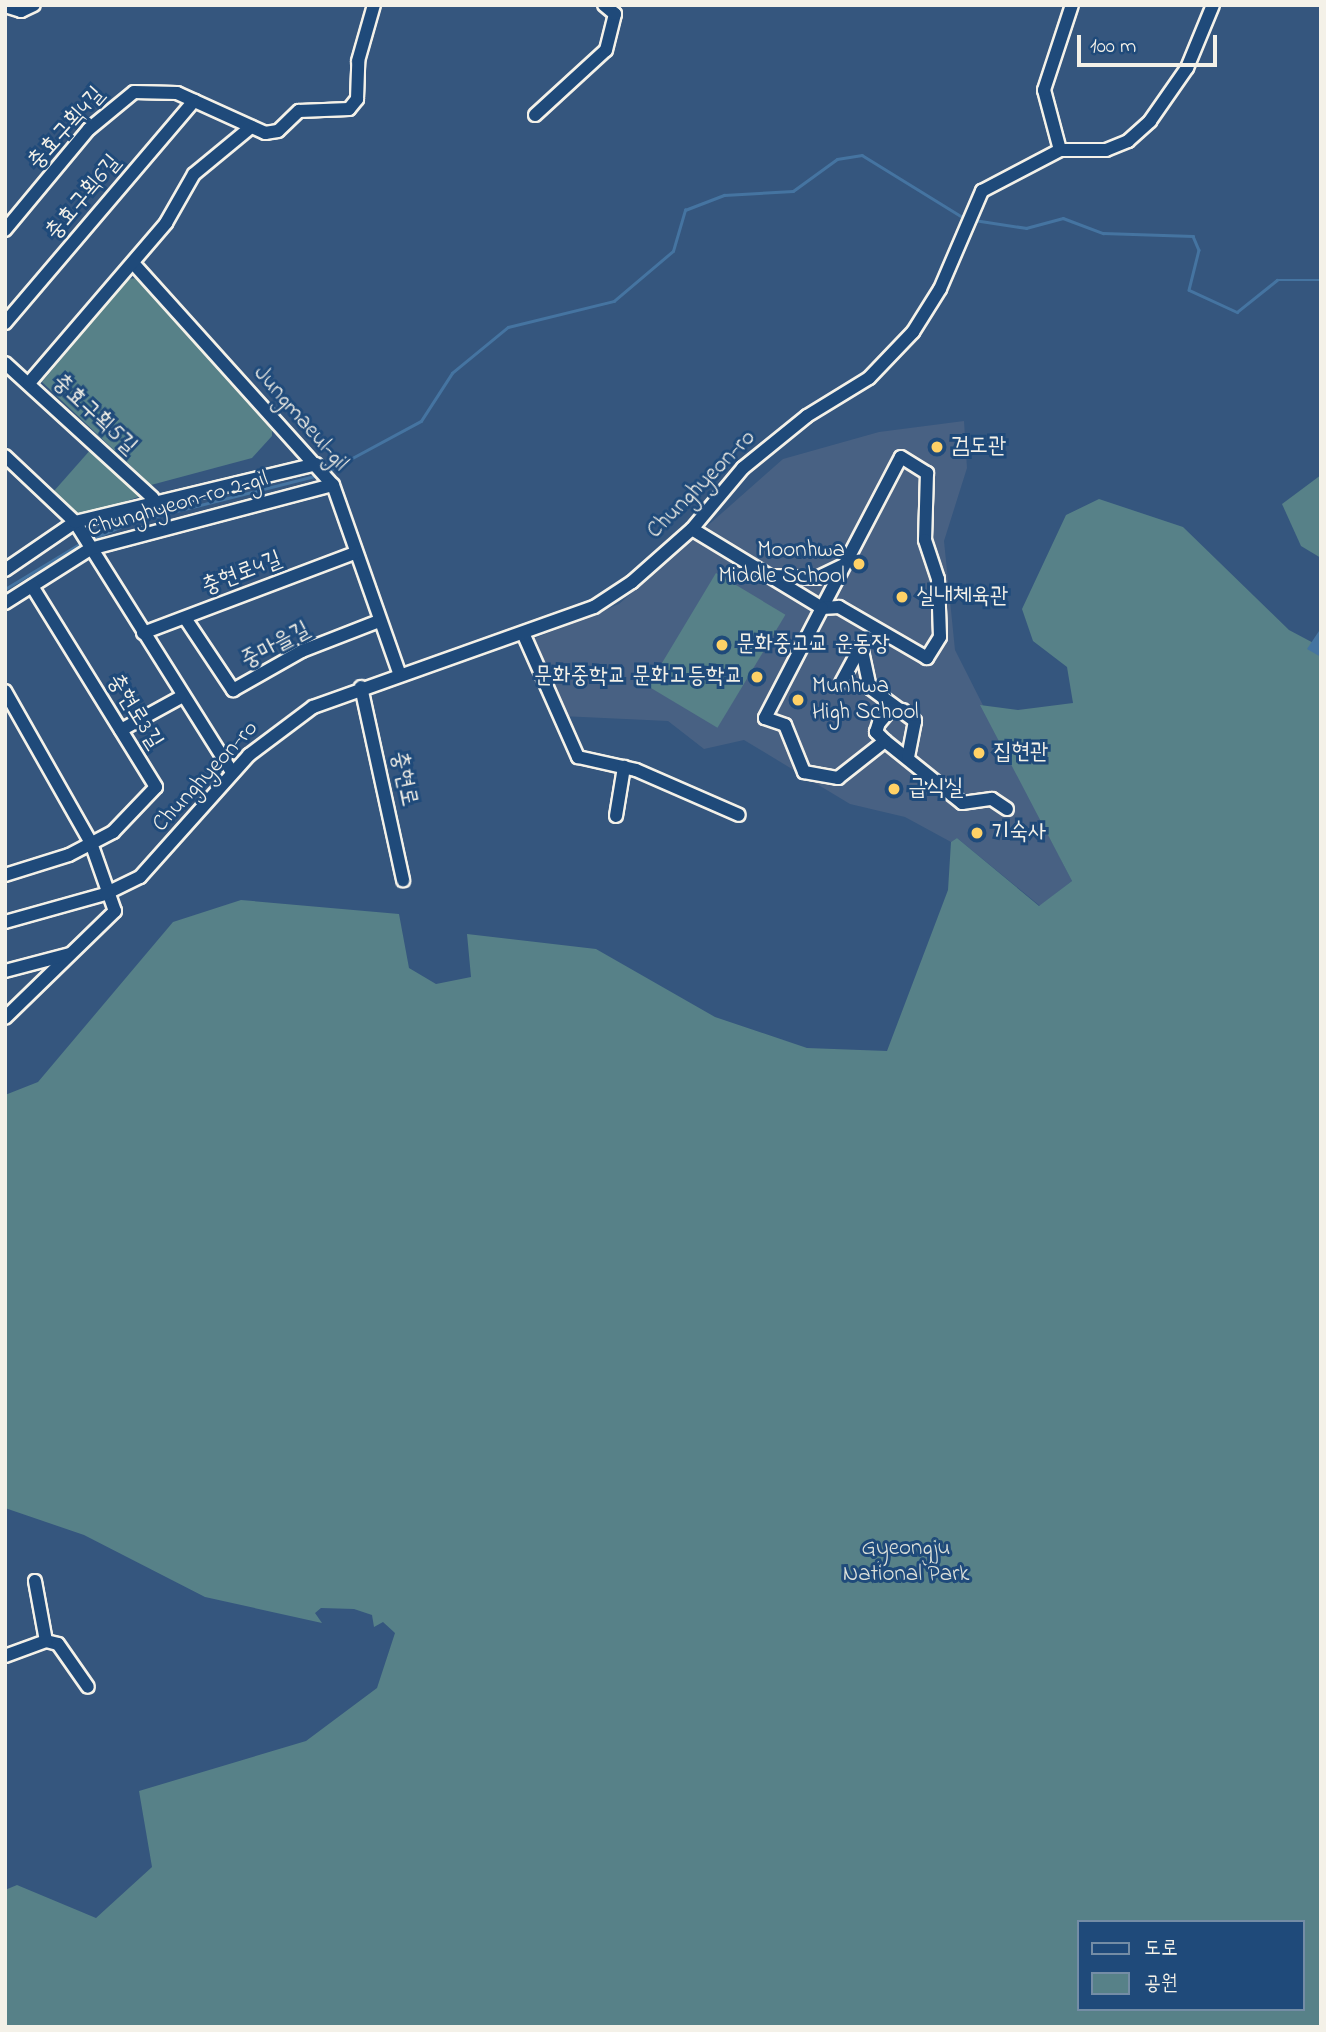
<!DOCTYPE html>
<meta charset="utf-8">
<style>
body{margin:0}
#map{position:relative;width:1326px;height:2032px;overflow:hidden;background:#35567e;font-family:"Indie Flower","Poor Story",sans-serif}
div>[style]{position:absolute}
[style*='--x']{left:calc(var(--x)*1px);top:calc(var(--y)*1px);width:calc(var(--w)*1px);rotate:calc(var(--a)*1deg)}
.built>*{inset:0;background:#486183}
.green>*{inset:0;background:#578188;transform-origin:0 0}
.water>*{inset:0;background:#4574a1}
.stream>*{height:2.5px;margin:-1.25px;padding:0 1.25px;transform-origin:1.25px;border-radius:1.25px;background:#4574a1}
.roads{filter:drop-shadow(2px 0 #f4f1e8) drop-shadow(-2px 0 #f4f1e8) drop-shadow(0 2px #f4f1e8) drop-shadow(0 -2px #f4f1e8)}
.minor>*{height:12px;margin:-6px;padding:0 6px;transform-origin:6px;border-radius:6px;background:#1f4a7a}
.dots>*{width:19px;height:19px;translate:-50% -50%;box-sizing:border-box;border:4px solid #1f4a7a;border-radius:50%}
span{translate:-50% -50%;white-space:nowrap;text-align:center;line-height:1.15;-webkit-text-stroke:6px #1f4a7a;paint-order:stroke}
.street-label{font-size:23px;color:#f4f1e8}
.poi-label{font-size:23px;color:#f4f1e8}
.left{translate:0 -50%;text-align:left}
.right{translate:-100% -50%;text-align:right}
.park-label{font-size:23px;color:#dce0da}
.frame{position:absolute;inset:0;border:7px solid #f4f1e8;pointer-events:none}
.legend{position:absolute;left:1077px;top:1920px;width:228px;height:91px;box-sizing:border-box;background:#1f4a7a;border:2px solid #748da6;margin:0;padding:9px 12px;list-style:none;font-size:21px;color:#f4f1e8}
.legend li{display:flex;align-items:center;gap:14px;height:35px}
.legend b{width:35px;border:2px solid #748da6}
.scale{position:absolute;left:1077px;top:35px;width:140px;height:32px;box-sizing:border-box;border:4px solid #f4f1e8;border-top:0;padding-left:9px;font-size:21px;line-height:24px;white-space:nowrap;color:#f4f1e8;-webkit-text-stroke:5px #1f4a7a;paint-order:stroke}
</style>
<div id="map">
<div class="built">
<div style="clip-path:polygon(964px 421px,967px 468px,944px 541px,955px 650px,1072px 881px,1040px 906px,957px 838px,951px 842px,905px 817px,850px 804px,744px 740px,704px 749px,668px 721px,561px 716px,533px 639px,619px 604px,783px 459px,879px 432px)"></div>
</div>
<div class="green">
<div style="clip-path:polygon(137px 278px,272px 426px,272px 436px,252px 458px,151px 485px,42px 382px,128px 279px)"></div>
<div style="clip-path:polygon(92px 448px,144px 495px,83px 516px,73px 511px,54px 491px)"></div>
<div style="clip-path:polygon(1321px 475px,1321px 558px,1301px 546px,1282px 504px)"></div>
<div style="clip-path:polygon(evenodd,1099px 499px,1183px 527px,1289px 630px,1321px 647px,1321px 2027px,5px 2027px,5px 1890px,17px 1885px,96px 1918px,152px 1867px,139px 1791px,306px 1741px,377px 1688px,395px 1633px,383px 1622px,374px 1627px,372px 1615px,354px 1609px,321px 1608px,315px 1613px,322px 1623px,205px 1597px,84px 1535px,5px 1508px,5px 1095px,38px 1082px,173px 922px,241px 900px,399px 914px,409px 968px,436px 984px,471px 977px,467px 934px,596px 949px,715px 1017px,807px 1048px,887px 1051px,948px 890px,951px 842px,957px 838px,1039px 906px,1072px 881px,980px 705px,1018px 710px,1073px 703px,1067px 667px,1033px 641px,1022px 609px,1066px 515px,1099px 499px,1079px 1922px,1303px 1922px,1303px 2009px,1079px 2009px,1079px 1922px)"></div>
<div style="left:716px;top:573px;width:81px;height:132px;rotate:31deg"></div>
</div>
<div class="water">
<div style="clip-path:polygon(1321px 628px,1321px 657px,1307px 649px)"></div>
</div>
<div class="stream">
<div style="--x:974;--y:220;--w:53;--a:8.7"></div>
<div style="--x:1026;--y:228;--w:38;--a:-15"></div>
<div style="--x:1063;--y:218;--w:43;--a:20.6"></div>
<div style="--x:1103;--y:233;--w:90;--a:1.9"></div>
<div style="--x:1193;--y:236;--w:15;--a:67"></div>
<div style="--x:1199;--y:250;--w:41;--a:104"></div>
<div style="--x:1189;--y:290;--w:53;--a:24.6"></div>
<div style="--x:1237;--y:312;--w:51;--a:-38.7"></div>
<div style="--x:1277;--y:280;--w:44;--a:0"></div>
<div style="--x:330;--y:470;--w:103;--a:-28.3"></div>
<div style="--x:421;--y:421;--w:57;--a:-57.1"></div>
<div style="--x:452;--y:373;--w:72;--a:-39.4"></div>
<div style="--x:508;--y:327;--w:109;--a:-13.8"></div>
<div style="--x:614;--y:301;--w:77;--a:-40.3"></div>
<div style="--x:673;--y:251;--w:43;--a:-73.7"></div>
<div style="--x:685;--y:210;--w:42;--a:-21"></div>
<div style="--x:724;--y:195;--w:69;--a:-3.3"></div>
<div style="--x:793;--y:191;--w:54;--a:-36"></div>
<div style="--x:837;--y:159;--w:25;--a:-9"></div>
<div style="--x:862;--y:155;--w:120;--a:31.7"></div>
<div style="--x:92;--y:539;--w:40;--a:-23.4"></div>
<div style="--x:129;--y:523;--w:192;--a:-14.2"></div>
<div style="--x:5;--y:589;--w:85;--a:-31.1"></div>
</div>
<div class="roads">
<div class="minor">
<div style="--x:5;--y:6;--w:17;--a:17"></div>
<div style="--x:21;--y:11;--w:14;--a:-25"></div>
<div style="--x:535;--y:115;--w:96;--a:-42.5"></div>
<div style="--x:606;--y:50;--w:37;--a:-76"></div>
<div style="--x:615;--y:14;--w:14;--a:-141"></div>
<div style="--x:1060;--y:150;--w:62;--a:-104.9"></div>
<div style="--x:1044;--y:90;--w:89;--a:-71.8"></div>
<div style="--x:5;--y:230;--w:131;--a:-50.3"></div>
<div style="--x:89;--y:129;--w:58;--a:-39.4"></div>
<div style="--x:134;--y:92;--w:43;--a:1.3"></div>
<div style="--x:177;--y:93;--w:97;--a:24.4"></div>
<div style="--x:265;--y:133;--w:13;--a:-9"></div>
<div style="--x:278;--y:131;--w:29;--a:-44"></div>
<div style="--x:299;--y:111;--w:50;--a:-2.3"></div>
<div style="--x:349;--y:109;--w:13;--a:-51"></div>
<div style="--x:357;--y:99;--w:38;--a:-88"></div>
<div style="--x:358;--y:61;--w:58;--a:-74.1"></div>
<div style="--x:133;--y:263;--w:299;--a:48"></div>
<div style="--x:333;--y:485;--w:198;--a:70.6"></div>
<div style="--x:5;--y:323;--w:292;--a:-49.6"></div>
<div style="--x:5;--y:363;--w:200;--a:42.4"></div>
<div style="--x:29;--y:383;--w:211;--a:-49.4"></div>
<div style="--x:166;--y:223;--w:56;--a:-60.3"></div>
<div style="--x:194;--y:174;--w:74;--a:-39.5"></div>
<div style="--x:5;--y:456;--w:96;--a:43.3"></div>
<div style="--x:75;--y:522;--w:295;--a:57.9"></div>
<div style="--x:692;--y:529;--w:152;--a:31.3"></div>
<div style="--x:822;--y:608;--w:170;--a:-62.4"></div>
<div style="--x:901;--y:457;--w:31;--a:32"></div>
<div style="--x:927;--y:473;--w:67;--a:91.7"></div>
<div style="--x:925;--y:540;--w:41;--a:71.6"></div>
<div style="--x:938;--y:579;--w:58;--a:88"></div>
<div style="--x:940;--y:637;--w:25;--a:122"></div>
<div style="--x:927;--y:658;--w:102;--a:-149.9"></div>
<div style="--x:839;--y:607;--w:17;--a:177"></div>
<div style="--x:822;--y:608;--w:124;--a:117.4"></div>
<div style="--x:765;--y:718;--w:21;--a:19"></div>
<div style="--x:785;--y:725;--w:51;--a:68"></div>
<div style="--x:804;--y:772;--w:35;--a:10"></div>
<div style="--x:838;--y:778;--w:60;--a:-38.2"></div>
<div style="--x:885;--y:741;--w:99;--a:38.8"></div>
<div style="--x:962;--y:803;--w:30;--a:-8"></div>
<div style="--x:992;--y:799;--w:18;--a:34"></div>
<div style="--x:5;--y:570;--w:85;--a:-34.4"></div>
<div style="--x:75;--y:522;--w:248;--a:-13.5"></div>
<div style="--x:775;--y:576;--w:42;--a:2.7"></div>
<div style="--x:817;--y:578;--w:30;--a:-26"></div>
<div style="--x:5;--y:603;--w:101;--a:-32.4"></div>
<div style="--x:90;--y:549;--w:251;--a:-14.8"></div>
<div style="--x:185;--y:618;--w:87;--a:56.3"></div>
<div style="--x:233;--y:690;--w:79;--a:-29.5"></div>
<div style="--x:302;--y:651;--w:83;--a:-21.3"></div>
<div style="--x:143;--y:633;--w:227;--a:-20.7"></div>
<div style="--x:523;--y:633;--w:136;--a:66.1"></div>
<div style="--x:578;--y:757;--w:59;--a:12.6"></div>
<div style="--x:636;--y:770;--w:112;--a:23.6"></div>
<div style="--x:861;--y:646;--w:43;--a:77.9"></div>
<div style="--x:870;--y:688;--w:56;--a:36.3"></div>
<div style="--x:915;--y:721;--w:37;--a:101"></div>
<div style="--x:841;--y:683;--w:42;--a:-61.6"></div>
<div style="--x:361;--y:687;--w:198;--a:77.7"></div>
<div style="--x:5;--y:691;--w:175;--a:60.5"></div>
<div style="--x:91;--y:843;--w:72;--a:70.6"></div>
<div style="--x:115;--y:911;--w:153;--a:135.8"></div>
<div style="--x:121;--y:730;--w:68;--a:-28.8"></div>
<div style="--x:885;--y:741;--w:13;--a:-135"></div>
<div style="--x:876;--y:732;--w:9;--a:-72"></div>
<div style="--x:879;--y:723;--w:18;--a:-49"></div>
<div style="--x:891;--y:709;--w:12;--a:5"></div>
<div style="--x:616;--y:816;--w:50;--a:-80.7"></div>
<div style="--x:5;--y:875;--w:67;--a:-17.4"></div>
<div style="--x:69;--y:855;--w:50;--a:-27.6"></div>
<div style="--x:113;--y:832;--w:62;--a:-46.3"></div>
<div style="--x:156;--y:787;--w:236;--a:-121.7"></div>
<div style="--x:5;--y:922;--w:104;--a:-15.6"></div>
<div style="--x:105;--y:894;--w:39;--a:-26"></div>
<div style="--x:140;--y:877;--w:164;--a:-48.2"></div>
<div style="--x:249;--y:755;--w:80;--a:-36.9"></div>
<div style="--x:313;--y:707;--w:298;--a:-19.6"></div>
<div style="--x:594;--y:607;--w:45;--a:-33.3"></div>
<div style="--x:632;--y:582;--w:80;--a:-41.5"></div>
<div style="--x:692;--y:529;--w:80;--a:-50.1"></div>
<div style="--x:743;--y:468;--w:82;--a:-39.1"></div>
<div style="--x:807;--y:416;--w:73;--a:-31.5"></div>
<div style="--x:869;--y:378;--w:64;--a:-46.3"></div>
<div style="--x:913;--y:332;--w:51;--a:-57.9"></div>
<div style="--x:940;--y:289;--w:107;--a:-66.8"></div>
<div style="--x:982;--y:191;--w:88;--a:-27.7"></div>
<div style="--x:1060;--y:150;--w:46;--a:0"></div>
<div style="--x:1106;--y:150;--w:24;--a:-22"></div>
<div style="--x:1128;--y:141;--w:30;--a:-42"></div>
<div style="--x:1150;--y:121;--w:65;--a:-55.1"></div>
<div style="--x:1187;--y:68;--w:68;--a:-67.6"></div>
<div style="--x:5;--y:971;--w:67;--a:-14.7"></div>
<div style="--x:46;--y:1641;--w:12;--a:14"></div>
<div style="--x:58;--y:1644;--w:52;--a:55.1"></div>
<div style="--x:5;--y:1656;--w:44;--a:-20.1"></div>
<div style="--x:46;--y:1641;--w:61;--a:-100.4"></div>
</div>
</div>
<div class="dots">
<div style="left:937px;top:447px;background:#ffd166"></div>
<div style="left:859px;top:564px;background:#ffd166"></div>
<div style="left:902px;top:597px;background:#ffd166"></div>
<div style="left:722px;top:645px;background:#ffd166"></div>
<div style="left:757px;top:677px;background:#ffd166"></div>
<div style="left:798px;top:700px;background:#ffd166"></div>
<div style="left:979px;top:753px;background:#ffd166"></div>
<div style="left:894px;top:789px;background:#ffd166"></div>
<div style="left:977px;top:833px;background:#ffd166"></div>
</div>
<div class="street-label">
<span style="left:67px;top:129px;rotate:-48deg">충효구획4길</span>
<span style="left:84px;top:198px;rotate:-50deg">충효구획6길</span>
<span style="left:94px;top:415px;rotate:43deg">충효구획5길</span>
<span style="left:300px;top:419px;rotate:49deg">Jungmaeul-gil</span>
<span style="left:702px;top:485px;rotate:-45deg">Chunghyeon-ro</span>
<span style="left:178px;top:505px;rotate:-16deg">Chunghyeon-ro 2-gil</span>
<span style="left:242px;top:574px;rotate:-21deg">충현로4길</span>
<span style="left:276px;top:646px;rotate:-28deg">중마을길</span>
<span style="left:134px;top:712px;rotate:58deg">충현로3길</span>
<span style="left:206px;top:777px;rotate:-47deg">Chunghyeon-ro</span>
<span style="left:403px;top:779px;rotate:78deg">충현로</span>
</div>
<div class="poi-label">
<span class="left" style="left:951px;top:447px">검도관</span>
<span class="right" style="left:845px;top:564px">Moonhwa<br>Middle School</span>
<span class="left" style="left:916px;top:597px">실내체육관</span>
<span class="left" style="left:736px;top:645px">문화중고교 운동장</span>
<span class="right" style="left:743px;top:677px">문화중학교 문화고등학교</span>
<span class="left" style="left:812px;top:700px">Munhwa<br>High School</span>
<span class="left" style="left:993px;top:753px">집현관</span>
<span class="left" style="left:908px;top:789px">급식실</span>
<span class="left" style="left:991px;top:833px">기숙사</span>
</div>
<div class="park-label">
<span style="left:906px;top:1562px">Gyeongju<br>National Park</span>
</div>
<div class="frame"></div>
<ul class="legend">
<li><b style="height:9px;background:#1f4a7a"></b>도로</li>
<li><b style="height:19px;background:#578188"></b>공원</li>
</ul>
<div class="scale">100 m</div>
</div>
